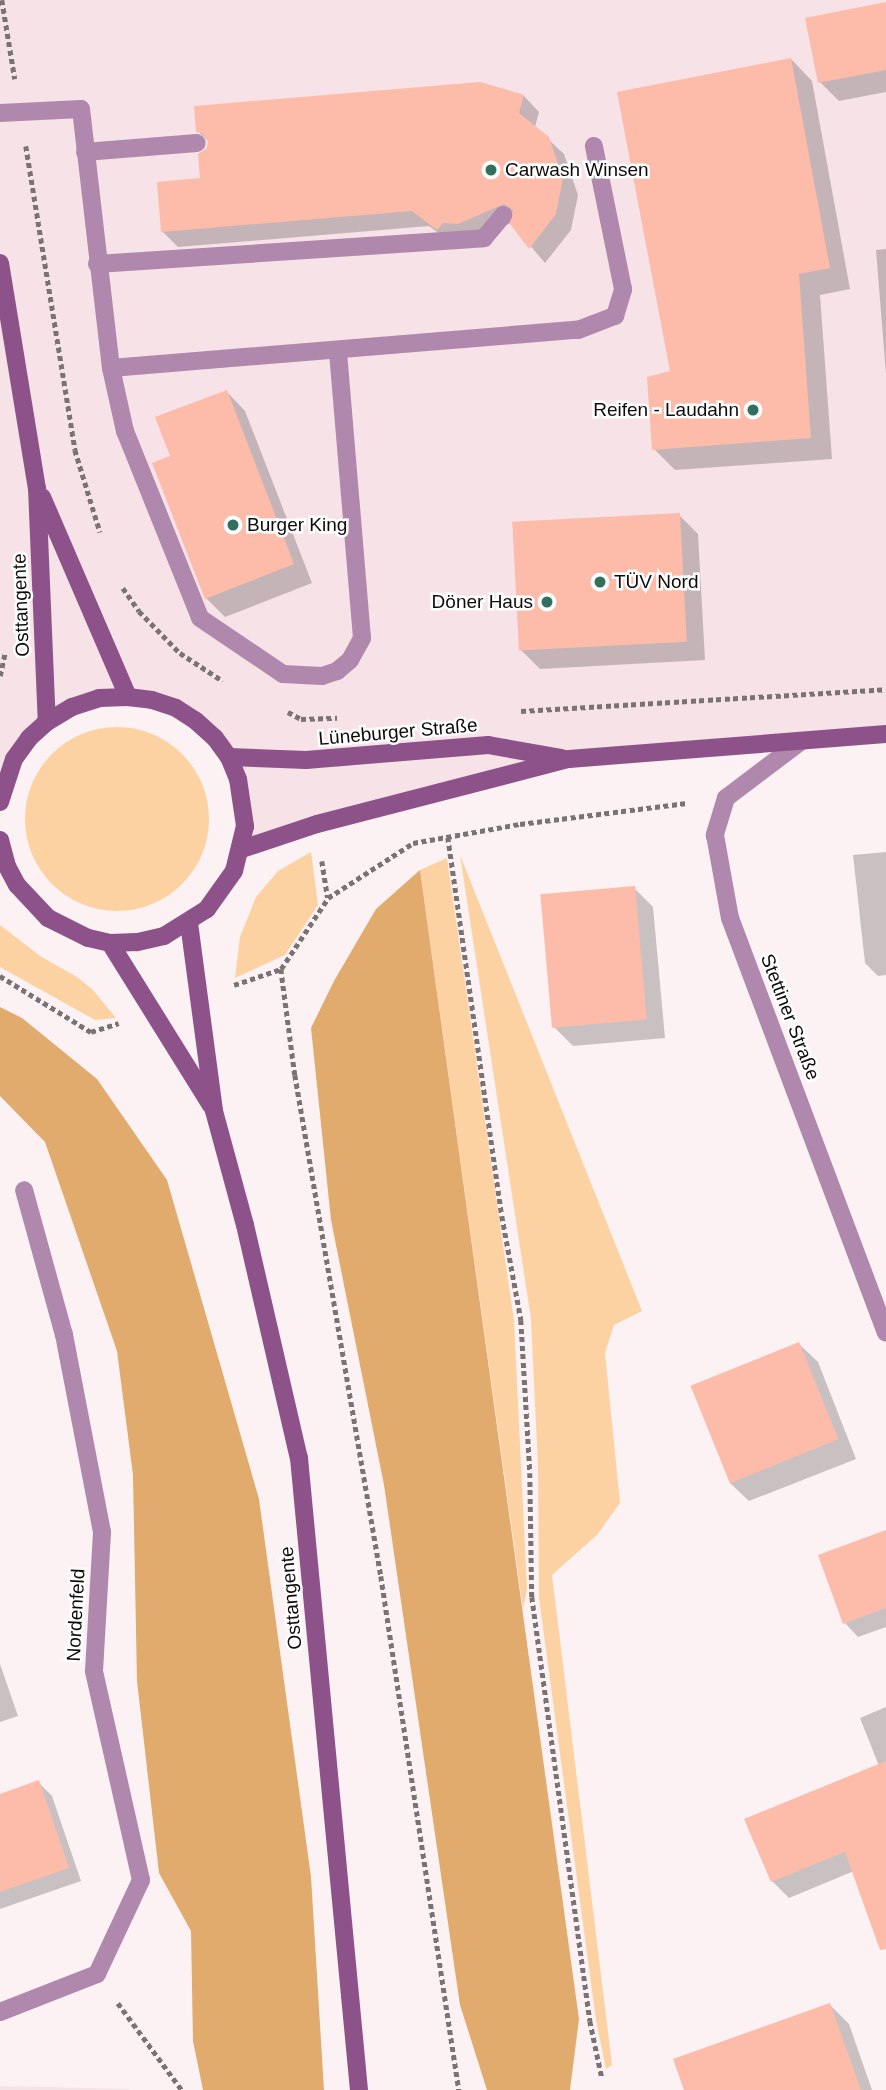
<!DOCTYPE html>
<meta charset="utf-8">
<style>
body{margin:0}
#map{position:relative;width:886px;height:2090px;overflow:hidden;background:#fcf1f3;font-family:Helvetica,sans-serif}
div>[style]{position:absolute}
[style*='--x']{left:calc(var(--x)*1px);top:calc(var(--y)*1px);width:calc(var(--w)*1px);rotate:calc(var(--a)*1deg)}
.built>*{inset:0;background:#f6e2e7}
.green>*{inset:0;background:#fcd2a2}
.round{border-radius:50%}
.forest>*{inset:0;background:#e0ab6d}
.shadow>*{inset:0;background:#0003}
.building>*{inset:0;background:#fdbba9;transform-origin:0 0}
.path>*{height:4.5px;margin-top:-2.25px;transform-origin:0;background:repeating-linear-gradient(90deg,#7a7375 0 5px,transparent 0 8.5px)}
.lane>*{height:18px;margin:-9px;padding:0 9px;transform-origin:9px;border-radius:9px;background:#b087ad}
.street>*{height:18px;margin:-9px;padding:0 9px;transform-origin:9px;border-radius:9px;background:#b087ad}
.secondary>*{height:18px;margin:-9px;padding:0 9px;transform-origin:9px;border-radius:9px;background:#8d528a}
.dots>*{width:19px;height:19px;translate:-50% -50%;box-sizing:border-box;border:4px solid #fff;border-radius:50%}
span{translate:-50% -50%;white-space:nowrap;text-align:center;line-height:1.15;-webkit-text-stroke:5px #fff;paint-order:stroke}
.poi-label{font-size:19px;color:#0f0b0c}
.left{translate:0 -50%;text-align:left}
.right{translate:-100% -50%;text-align:right}
.street-label{font-size:19px;color:#0f0b0c}
</style>
<div id="map">
<div class="built">
<div style="clip-path:polygon(0 0,886px 0,886px 737px,569px 759px,245px 850px,241px 779px,176px 706px,71px 705px,0 781px)"></div>
<div style="clip-path:polygon(0 2086px,128px 2089px,129px 2090px,0 2090px)"></div>
</div>
<div class="green">
<div class="round" style="left:25px;top:727px;width:184px;height:184px"></div>
<div style="clip-path:polygon(311px 852px,318px 905px,285px 955px,235px 978px,240px 937px,256px 897px,278px 871px)"></div>
<div style="clip-path:polygon(460px 855px,642px 1311px,614px 1325px,605px 1353px,620px 1503px,597px 1535px,552px 1575px,612px 2065px,606px 2069px,596px 2020px,539px 1598px,538px 1466px,531px 1319px)"></div>
<div style="clip-path:polygon(447px 858px,514px 1321px,527px 1589px,523px 1609px,420px 870px)"></div>
<div style="clip-path:polygon(0 925px,40px 956px,77px 977px,92px 989px,116px 1018px,95px 1020px,0 967px)"></div>
</div>
<div class="forest">
<div style="clip-path:polygon(420px 870px,579px 2019px,570px 2090px,487px 2090px,460px 2005px,384px 1485px,331px 1220px,311px 1028px,334px 981px,376px 909px)"></div>
<div style="clip-path:polygon(0 1007px,22px 1018px,97px 1079px,167px 1180px,259px 1499px,311px 1877px,324px 2090px,203px 2090px,193px 2041px,191px 1931px,159px 1873px,137px 1681px,133px 1475px,117px 1351px,45px 1142px,0 1096px)"></div>
</div>
<div class="shadow">
<div style="clip-path:polygon(886px 3px,886px 92px,839px 101px,820px 82px)"></div>
<div style="clip-path:polygon(791px 59px,812px 81px,850px 289px,820px 295px,832px 459px,675px 470px,654px 449px,672px 372px)"></div>
<div style="clip-path:polygon(524px 96px,539px 112px,535px 127px,564px 154px,578px 195px,571px 230px,545px 263px,511px 223px,475px 239px,453px 244px,429px 226px,178px 247px,162px 231px,202px 180px,210px 143px,198px 131px)"></div>
<div style="clip-path:polygon(886px 249px,886px 374px,876px 250px)"></div>
<div style="clip-path:polygon(227px 392px,245px 411px,312px 583px,225px 617px,206px 598px,173px 458px)"></div>
<div style="clip-path:polygon(679px 515px,698px 534px,705px 660px,540px 669px,521px 650px)"></div>
<div style="clip-path:polygon(886px 852px,886px 975px,878px 976px,865px 963px,853px 855px)"></div>
<div style="clip-path:polygon(634px 888px,653px 907px,665px 1038px,573px 1046px,554px 1027px)"></div>
<div style="clip-path:polygon(799px 1344px,818px 1362px,856px 1459px,749px 1501px,730px 1483px)"></div>
<div style="clip-path:polygon(886px 1539px,886px 1627px,858px 1637px,845px 1623px)"></div>
<div style="clip-path:polygon(0 1664px,18px 1716px,0 1722px)"></div>
<div style="clip-path:polygon(886px 1707px,886px 1946px,854px 1871px,789px 1898px,772px 1881px,879px 1766px,860px 1718px)"></div>
<div style="clip-path:polygon(38px 1782px,52px 1796px,81px 1881px,0 1909px,0 1796px)"></div>
<div style="clip-path:polygon(830px 2005px,849px 2024px,872px 2090px,686px 2090px)"></div>
</div>
<div class="building">
<div style="clip-path:polygon(886px 2px,886px 70px,818px 83px,805px 18px)"></div>
<div style="clip-path:polygon(791px 58px,830px 268px,799px 274px,811px 438px,652px 450px,647px 377px,670px 371px,617px 92px)"></div>
<div style="clip-path:polygon(480px 82px,524px 95px,519px 113px,549px 137px,563px 178px,556px 214px,529px 249px,510px 224px,513px 210px,504px 204px,458px 224px,443px 223px,437px 230px,412px 211px,161px 232px,157px 182px,200px 178px,198px 154px,207px 148px,208px 141px,202px 133px,196px 132px,194px 106px)"></div>
<div style="clip-path:polygon(227px 390px,294px 564px,205px 599px,152px 463px,170px 456px,155px 417px)"></div>
<div style="left:680px;top:513px;width:129px;height:168px;rotate:87deg"></div>
<div style="left:635px;top:886px;width:134px;height:95px;rotate:85deg"></div>
<div style="left:799px;top:1342px;width:105px;height:117px;rotate:68deg"></div>
<div style="clip-path:polygon(886px 1530px,886px 1608px,843px 1624px,818px 1555px)"></div>
<div style="clip-path:polygon(886px 1761px,886px 1949px,880px 1950px,845px 1852px,771px 1882px,744px 1819px)"></div>
<div style="clip-path:polygon(39px 1780px,69px 1868px,0 1892px,0 1794px)"></div>
<div style="clip-path:polygon(830px 2003px,861px 2090px,684px 2090px,673px 2059px)"></div>
</div>
<div class="path">
<div style="--x:2;--y:0;--w:80;--a:80.7"></div>
<div style="--x:26;--y:146;--w:308;--a:80.8"></div>
<div style="--x:75;--y:450;--w:86;--a:73"></div>
<div style="--x:123;--y:588;--w:28;--a:55"></div>
<div style="--x:139;--y:611;--w:59;--a:45.7"></div>
<div style="--x:180;--y:653;--w:51;--a:33.1"></div>
<div style="--x:0;--y:676;--w:25;--a:-78"></div>
<div style="--x:521;--y:711;--w:366;--a:-3.4"></div>
<div style="--x:288;--y:712;--w:15;--a:28"></div>
<div style="--x:301;--y:719;--w:36;--a:-2"></div>
<div style="--x:448;--y:837;--w:383;--a:81.9"></div>
<div style="--x:502;--y:1216;--w:106;--a:79.6"></div>
<div style="--x:521;--y:1320;--w:153;--a:86.6"></div>
<div style="--x:530;--y:1473;--w:124;--a:89.1"></div>
<div style="--x:532;--y:1597;--w:428;--a:82.2"></div>
<div style="--x:590;--y:2021;--w:58;--a:78.1"></div>
<div style="--x:322;--y:861;--w:37;--a:81"></div>
<div style="--x:281;--y:969;--w:107;--a:82.5"></div>
<div style="--x:295;--y:1075;--w:508;--a:80.26"></div>
<div style="--x:381;--y:1576;--w:520;--a:81.37"></div>
<div style="--x:0;--y:976;--w:107;--a:31.6"></div>
<div style="--x:91;--y:1032;--w:29;--a:-18"></div>
<div style="--x:234;--y:985;--w:50;--a:-18.8"></div>
<div style="--x:281;--y:969;--w:85;--a:-56.5"></div>
<div style="--x:328;--y:898;--w:101;--a:-32.9"></div>
<div style="--x:413;--y:843;--w:109;--a:-10.1"></div>
<div style="--x:520;--y:824;--w:168;--a:-7.2"></div>
<div style="--x:118;--y:2003;--w:108;--a:53.7"></div>
</div>
<div class="lane">
<div style="--x:0;--y:113;--w:81;--a:-2.8"></div>
<div style="--x:81;--y:109;--w:261;--a:83.4"></div>
<div style="--x:111;--y:368;--w:65;--a:77.5"></div>
<div style="--x:125;--y:431;--w:201;--a:68.1"></div>
<div style="--x:200;--y:618;--w:100;--a:34"></div>
<div style="--x:283;--y:674;--w:39;--a:3"></div>
<div style="--x:322;--y:676;--w:16;--a:-18"></div>
<div style="--x:337;--y:671;--w:17;--a:-40"></div>
<div style="--x:350;--y:660;--w:25;--a:-61"></div>
<div style="--x:362;--y:638;--w:288;--a:-94.8"></div>
<div style="--x:85;--y:152;--w:112;--a:-4.6"></div>
<div style="--x:97;--y:264;--w:388;--a:-3.8"></div>
<div style="--x:484;--y:238;--w:30;--a:-50"></div>
<div style="--x:111;--y:368;--w:469;--a:-4.7"></div>
<div style="--x:578;--y:330;--w:40;--a:-21"></div>
<div style="--x:615;--y:316;--w:28;--a:-73"></div>
<div style="--x:623;--y:289;--w:146;--a:-101.5"></div>
</div>
<div class="street">
<div style="--x:800;--y:742;--w:93;--a:142.9"></div>
<div style="--x:726;--y:798;--w:39;--a:107"></div>
<div style="--x:715;--y:835;--w:84;--a:79.8"></div>
<div style="--x:730;--y:918;--w:443;--a:69.4"></div>
<div style="--x:0;--y:2012;--w:104;--a:-21.4"></div>
<div style="--x:97;--y:1974;--w:104;--a:-64.9"></div>
<div style="--x:141;--y:1880;--w:214;--a:-102.7"></div>
<div style="--x:94;--y:1671;--w:139;--a:-86.7"></div>
<div style="--x:102;--y:1532;--w:201;--a:-100.9"></div>
<div style="--x:64;--y:1335;--w:150;--a:-105.4"></div>
</div>
<div class="secondary">
<div style="--x:0;--y:263;--w:228;--a:80.7"></div>
<div style="--x:37;--y:488;--w:234;--a:87.6"></div>
<div style="--x:42;--y:497;--w:218;--a:66.7"></div>
<div style="--x:229;--y:757;--w:77;--a:2.2"></div>
<div style="--x:306;--y:760;--w:183;--a:-4.7"></div>
<div style="--x:488;--y:745;--w:75;--a:10"></div>
<div style="--x:0;--y:802;--w:45;--a:-72"></div>
<div style="--x:14;--y:759;--w:26;--a:-54"></div>
<div style="--x:29;--y:738;--w:24;--a:-42"></div>
<div style="--x:47;--y:722;--w:29;--a:-31"></div>
<div style="--x:72;--y:707;--w:28;--a:-18"></div>
<div style="--x:99;--y:698;--w:29;--a:-2"></div>
<div style="--x:128;--y:697;--w:24;--a:7"></div>
<div style="--x:152;--y:700;--w:25;--a:18"></div>
<div style="--x:176;--y:708;--w:24;--a:33"></div>
<div style="--x:196;--y:721;--w:25;--a:42"></div>
<div style="--x:215;--y:738;--w:24;--a:54"></div>
<div style="--x:229;--y:757;--w:24;--a:68"></div>
<div style="--x:238;--y:779;--w:48;--a:81.5"></div>
<div style="--x:245;--y:826;--w:46;--a:103.7"></div>
<div style="--x:234;--y:871;--w:47;--a:125.4"></div>
<div style="--x:207;--y:909;--w:51;--a:147.9"></div>
<div style="--x:164;--y:936;--w:28;--a:167"></div>
<div style="--x:137;--y:942;--w:27;--a:178"></div>
<div style="--x:110;--y:943;--w:23;--a:-167"></div>
<div style="--x:88;--y:938;--w:45;--a:-153.4"></div>
<div style="--x:48;--y:918;--w:45;--a:-133.2"></div>
<div style="--x:17;--y:885;--w:21;--a:-118"></div>
<div style="--x:7;--y:866;--w:27;--a:-105"></div>
<div style="--x:242;--y:849;--w:79;--a:-18.4"></div>
<div style="--x:317;--y:824;--w:260;--a:-14.5"></div>
<div style="--x:569;--y:759;--w:318;--a:-4.5"></div>
<div style="--x:189;--y:923;--w:190;--a:82.4"></div>
<div style="--x:214;--y:1111;--w:118;--a:74.8"></div>
<div style="--x:245;--y:1225;--w:239;--a:77"></div>
<div style="--x:299;--y:1458;--w:635;--a:84.58"></div>
<div style="--x:110;--y:943;--w:191;--a:58.1"></div>
</div>
<div class="dots">
<div style="left:491px;top:170px;background:#31705d"></div>
<div style="left:753px;top:410px;background:#31705d"></div>
<div style="left:233px;top:525px;background:#31705d"></div>
<div style="left:600px;top:582px;background:#31705d"></div>
<div style="left:547px;top:602px;background:#31705d"></div>
</div>
<div class="poi-label">
<span class="left" style="left:505px;top:170px">Carwash Winsen</span>
<span class="right" style="left:739px;top:410px">Reifen - Laudahn</span>
<span class="left" style="left:247px;top:525px">Burger King</span>
<span class="left" style="left:614px;top:582px">TÜV Nord</span>
<span class="right" style="left:533px;top:602px">Döner Haus</span>
</div>
<div class="street-label">
<span style="left:21px;top:605px;rotate:-92deg">Osttangente</span>
<span style="left:398px;top:732px;rotate:-5deg">Lüneburger Straße</span>
<span style="left:790px;top:1017px;rotate:69deg">Stettiner Straße</span>
<span style="left:291px;top:1598px;rotate:-95deg">Osttangente</span>
<span style="left:76px;top:1615px;rotate:-87deg">Nordenfeld</span>
</div>
</div>
